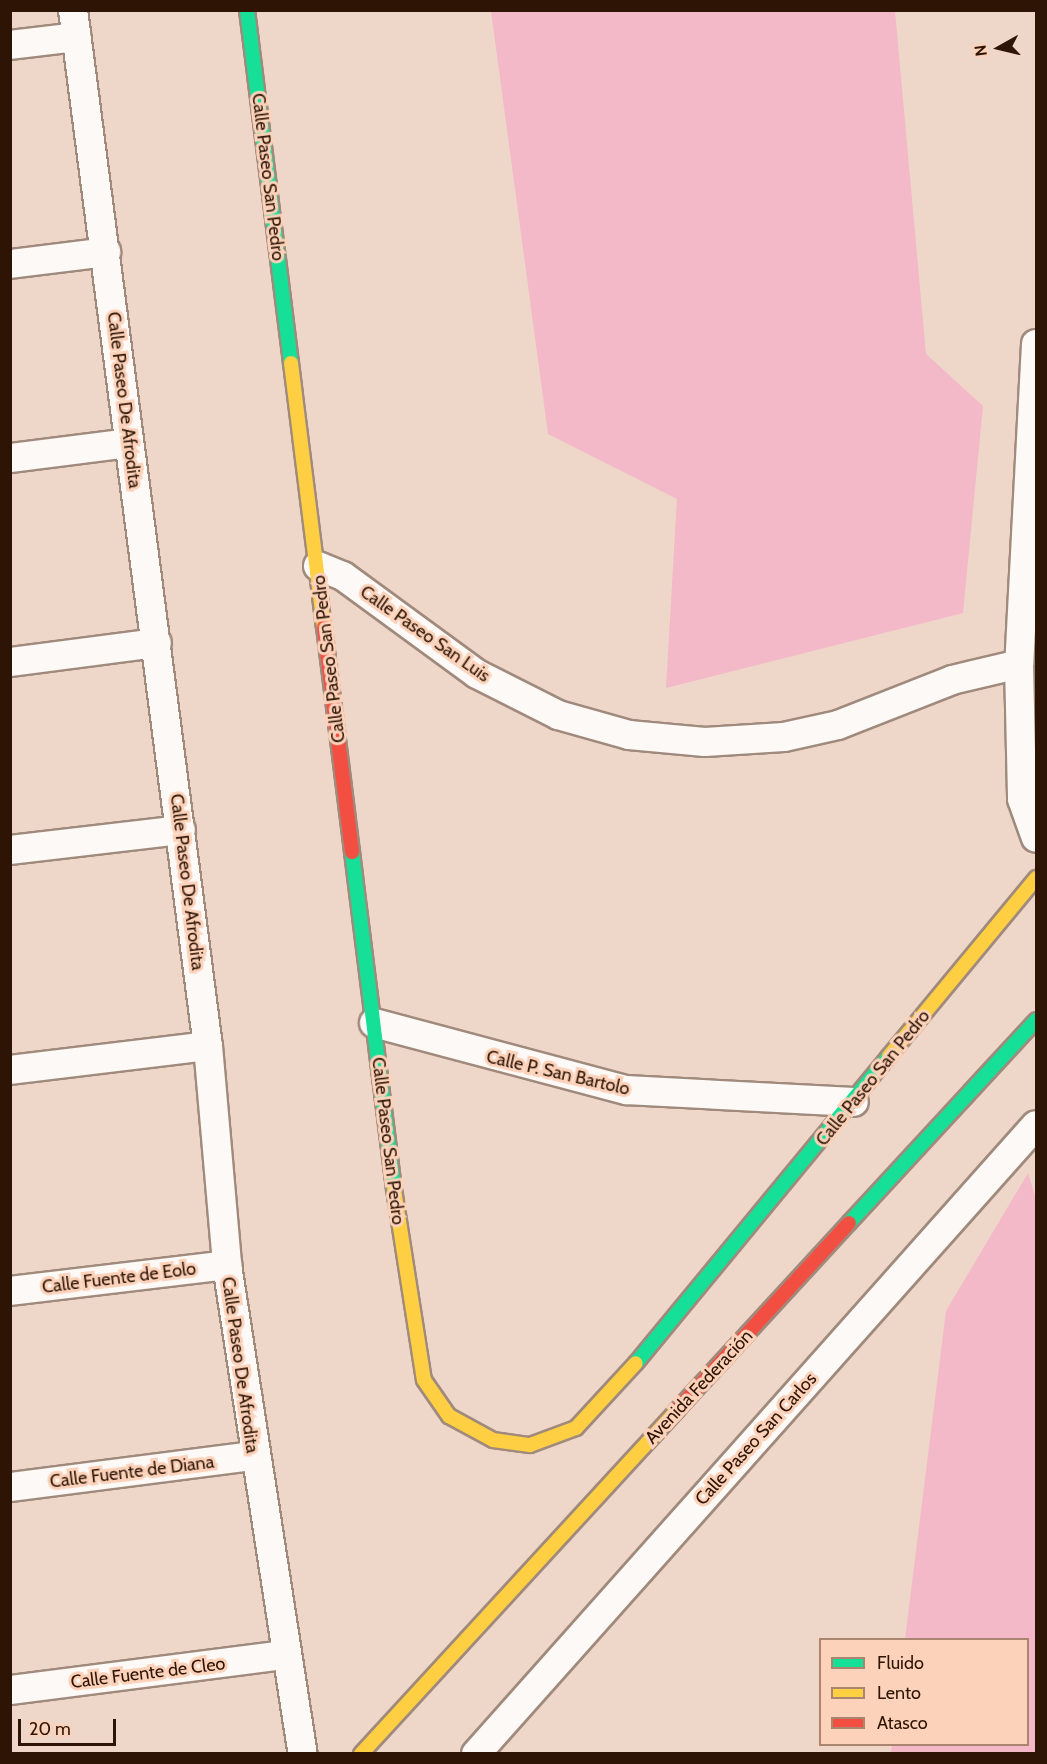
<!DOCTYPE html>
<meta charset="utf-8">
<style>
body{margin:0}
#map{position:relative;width:1047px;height:1764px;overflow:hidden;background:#eed6c9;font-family:Cabin,sans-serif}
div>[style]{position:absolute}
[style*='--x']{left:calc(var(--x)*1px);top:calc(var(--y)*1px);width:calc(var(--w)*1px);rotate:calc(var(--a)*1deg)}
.green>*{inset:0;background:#f3b9c8}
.roads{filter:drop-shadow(2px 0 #a08a7c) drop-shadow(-2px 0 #a08a7c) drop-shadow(0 2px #a08a7c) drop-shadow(0 -2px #a08a7c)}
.street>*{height:28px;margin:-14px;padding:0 14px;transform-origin:14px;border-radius:14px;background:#fcf9f7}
.fast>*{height:14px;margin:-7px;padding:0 7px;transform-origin:7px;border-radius:7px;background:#16e098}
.slow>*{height:14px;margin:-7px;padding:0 7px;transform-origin:7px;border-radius:7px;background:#ffcf43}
.jam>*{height:14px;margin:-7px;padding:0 7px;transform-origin:7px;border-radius:7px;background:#f24e42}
span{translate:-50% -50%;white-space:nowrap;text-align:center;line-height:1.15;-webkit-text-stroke:6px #fdd2ba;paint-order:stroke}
.street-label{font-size:18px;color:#2d1404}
.frame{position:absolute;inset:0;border:12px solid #2d1404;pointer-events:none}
.legend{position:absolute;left:819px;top:1638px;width:210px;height:108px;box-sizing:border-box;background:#fdd2ba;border:2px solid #aa8671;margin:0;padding:8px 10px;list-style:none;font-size:18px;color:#2d1404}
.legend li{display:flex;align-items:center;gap:12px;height:30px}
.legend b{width:30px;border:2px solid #aa8671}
.north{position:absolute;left:969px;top:18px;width:60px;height:60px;-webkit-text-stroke:4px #fdd2ba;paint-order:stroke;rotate:262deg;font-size:16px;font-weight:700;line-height:24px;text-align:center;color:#2d1404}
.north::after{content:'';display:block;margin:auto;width:21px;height:27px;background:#2d1404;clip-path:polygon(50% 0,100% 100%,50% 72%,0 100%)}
.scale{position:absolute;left:18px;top:1719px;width:98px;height:27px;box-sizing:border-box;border:3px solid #2d1404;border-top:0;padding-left:8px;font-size:18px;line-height:21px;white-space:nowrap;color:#2d1404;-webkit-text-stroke:4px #fdd2ba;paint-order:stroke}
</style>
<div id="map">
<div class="green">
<div style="clip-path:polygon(491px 11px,895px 11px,926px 354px,983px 406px,963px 613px,666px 688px,677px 499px,548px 434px)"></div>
<div style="clip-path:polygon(1028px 1173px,1036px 1199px,1036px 1753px,891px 1753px,892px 1745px,1028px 1744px,1028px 1640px,905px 1639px,946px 1311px)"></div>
</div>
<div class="roads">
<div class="street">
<div style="--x:73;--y:10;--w:1045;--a:82.58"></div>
<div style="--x:208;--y:1046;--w:220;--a:85"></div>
<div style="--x:227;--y:1265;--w:495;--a:81.2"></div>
<div style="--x:10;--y:45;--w:67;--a:-6.8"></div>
<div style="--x:10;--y:264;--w:97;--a:-7.1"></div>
<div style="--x:1036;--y:344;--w:320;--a:93"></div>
<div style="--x:1019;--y:664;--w:135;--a:88.7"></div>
<div style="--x:1022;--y:799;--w:41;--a:70.3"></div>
<div style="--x:10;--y:458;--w:119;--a:-7.2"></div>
<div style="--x:318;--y:566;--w:27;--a:22"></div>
<div style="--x:343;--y:576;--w:166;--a:36.2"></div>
<div style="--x:477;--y:674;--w:91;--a:26.8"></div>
<div style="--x:558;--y:715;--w:74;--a:15.7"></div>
<div style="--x:629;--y:735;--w:76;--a:5.3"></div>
<div style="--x:705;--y:742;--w:79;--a:-3.6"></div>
<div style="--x:784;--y:737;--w:55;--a:-12.5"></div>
<div style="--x:838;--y:725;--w:123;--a:-21.5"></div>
<div style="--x:952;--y:680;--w:69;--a:-13.4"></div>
<div style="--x:10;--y:662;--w:148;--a:-7.4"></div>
<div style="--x:10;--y:850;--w:172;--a:-6.7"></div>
<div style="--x:374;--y:1023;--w:261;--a:14.9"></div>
<div style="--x:626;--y:1090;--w:228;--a:3"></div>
<div style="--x:10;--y:1070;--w:199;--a:-6.9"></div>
<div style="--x:10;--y:1291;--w:219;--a:-6.8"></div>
<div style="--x:10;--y:1487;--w:245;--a:-7.3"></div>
<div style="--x:10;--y:1690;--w:277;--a:-7.3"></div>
<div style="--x:476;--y:1754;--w:842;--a:-48.32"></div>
</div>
<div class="fast">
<div style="--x:247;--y:10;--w:356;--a:82.9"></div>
<div style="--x:352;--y:852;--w:340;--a:82.9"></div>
<div style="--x:849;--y:1223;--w:276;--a:-47.3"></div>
<div style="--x:636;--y:1363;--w:398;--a:-50.5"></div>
</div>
<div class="slow">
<div style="--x:291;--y:363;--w:266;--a:82.9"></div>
<div style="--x:889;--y:1056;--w:231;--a:-50.4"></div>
<div style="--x:394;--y:1189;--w:193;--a:81.1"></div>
<div style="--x:424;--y:1380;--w:44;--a:55.2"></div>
<div style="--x:449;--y:1416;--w:50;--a:28.6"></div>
<div style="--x:493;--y:1440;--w:37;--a:8"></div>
<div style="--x:530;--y:1445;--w:49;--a:-20.3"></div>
<div style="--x:576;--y:1428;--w:88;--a:-47.3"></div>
<div style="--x:361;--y:1754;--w:467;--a:-47.4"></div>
</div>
<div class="jam">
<div style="--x:324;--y:627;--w:227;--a:82.9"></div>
<div style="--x:677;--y:1410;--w:254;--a:-47.4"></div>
</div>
</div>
<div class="street-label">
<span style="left:268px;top:177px;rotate:83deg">Calle Paseo San Pedro</span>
<span style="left:124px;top:400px;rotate:83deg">Calle Paseo De Afrodita</span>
<span style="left:425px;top:634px;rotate:35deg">Calle Paseo San Luis</span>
<span style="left:329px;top:659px;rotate:-97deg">Calle Paseo San Pedro</span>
<span style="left:187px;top:882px;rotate:83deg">Calle Paseo De Afrodita</span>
<span style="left:558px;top:1073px;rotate:13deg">Calle P. San Bartolo</span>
<span style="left:873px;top:1078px;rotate:-51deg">Calle Paseo San Pedro</span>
<span style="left:388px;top:1141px;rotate:83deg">Calle Paseo San Pedro</span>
<span style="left:119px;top:1278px;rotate:-7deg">Calle Fuente de Eolo</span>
<span style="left:240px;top:1365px;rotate:82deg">Calle Paseo De Afrodita</span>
<span style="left:699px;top:1387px;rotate:-47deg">Avenida Federación</span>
<span style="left:756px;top:1439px;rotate:-48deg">Calle Paseo San Carlos</span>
<span style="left:132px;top:1472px;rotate:-7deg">Calle Fuente de Diana</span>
<span style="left:148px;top:1673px;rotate:-7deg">Calle Fuente de Cleo</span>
</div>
<div class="frame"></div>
<ul class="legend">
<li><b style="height:8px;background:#16e098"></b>Fluido</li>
<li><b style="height:8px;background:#ffcf43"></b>Lento</li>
<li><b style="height:8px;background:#f24e42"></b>Atasco</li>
</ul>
<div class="north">N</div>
<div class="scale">20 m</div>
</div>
